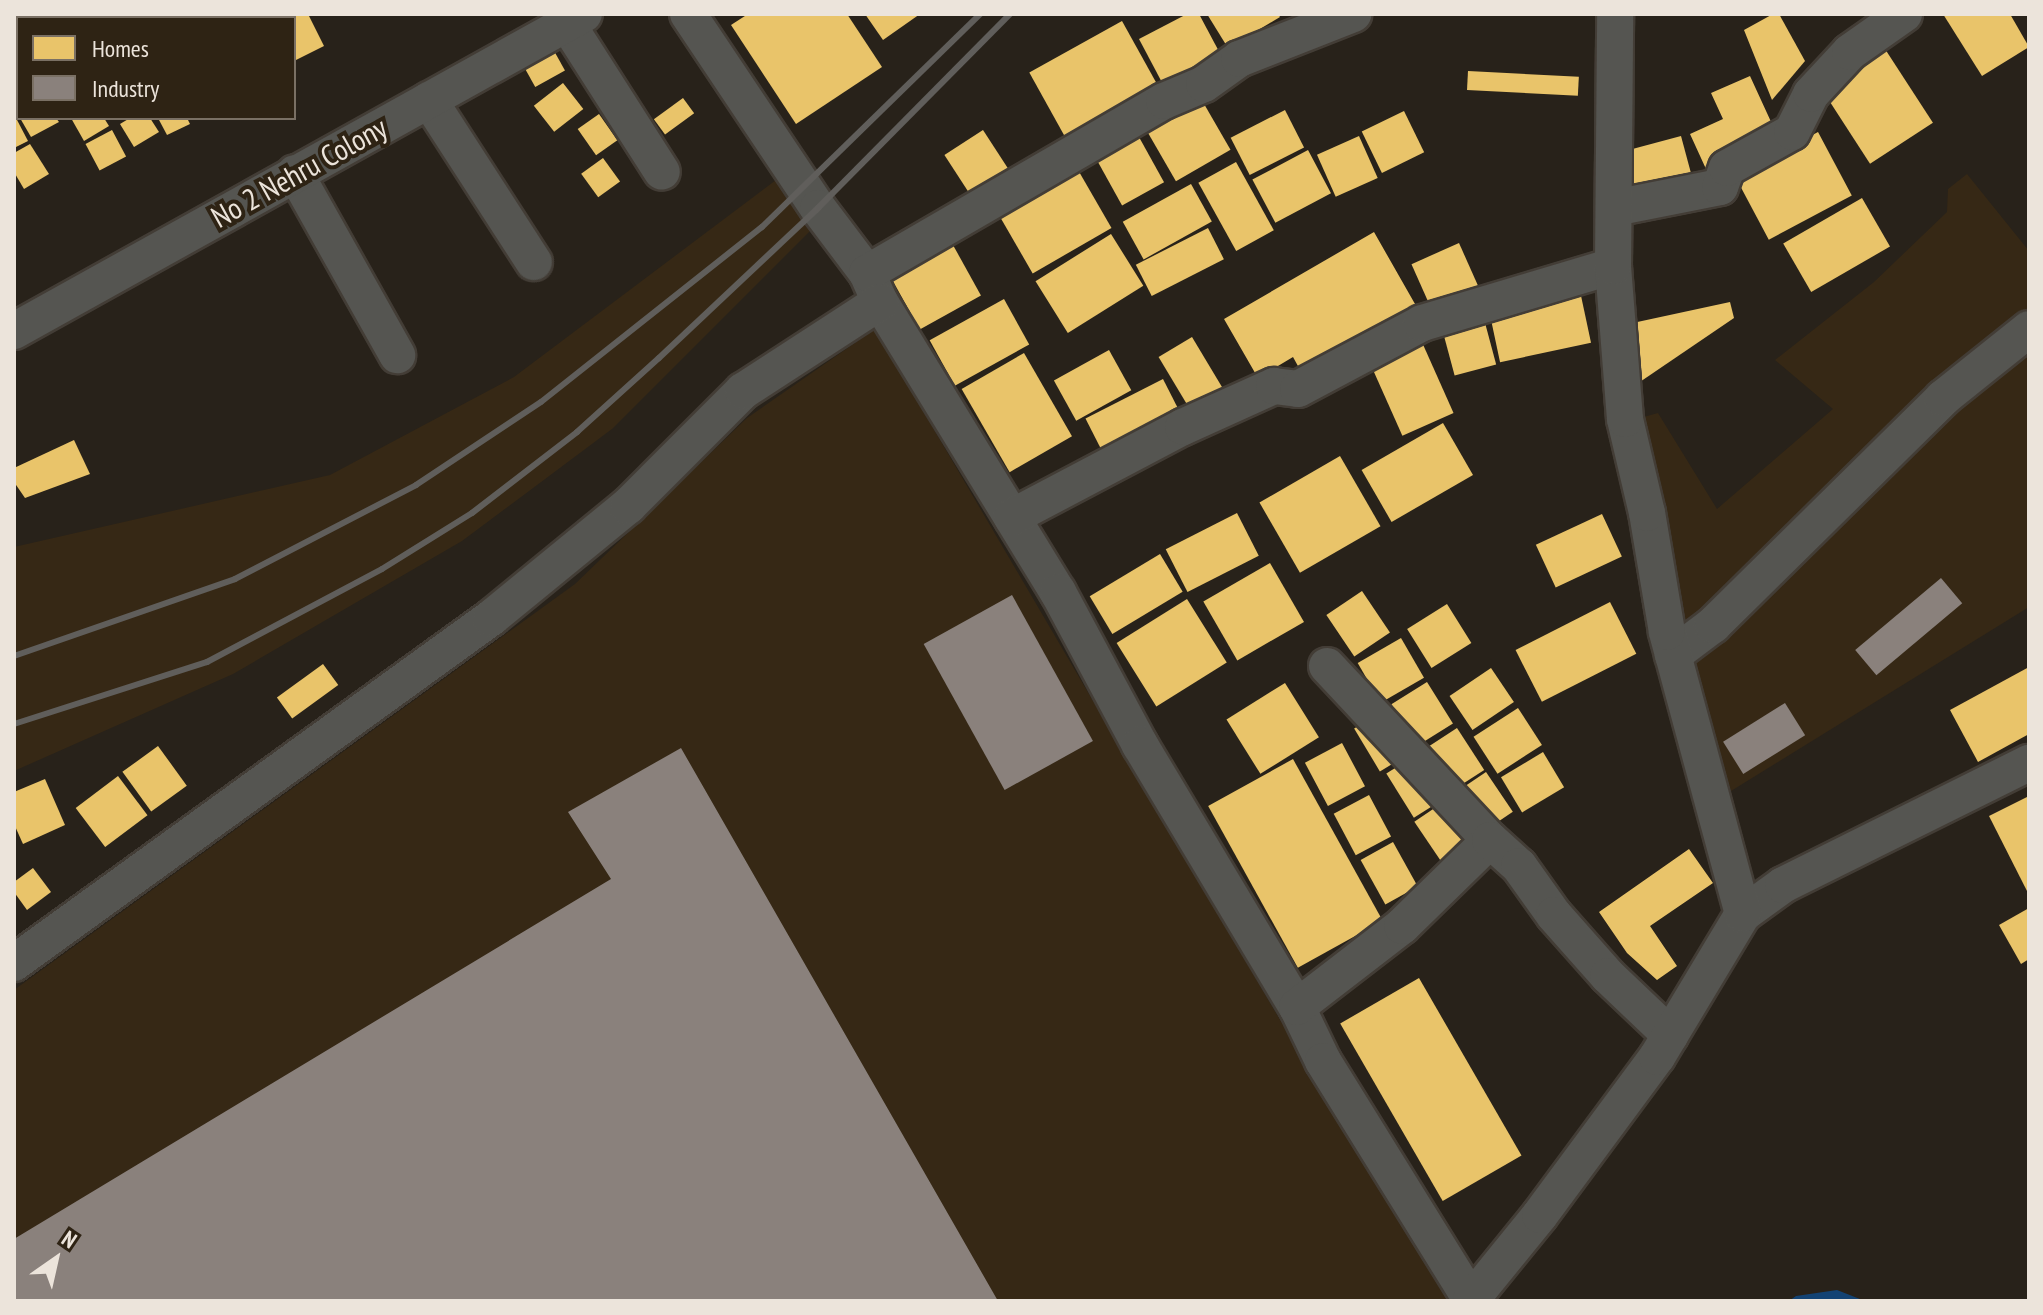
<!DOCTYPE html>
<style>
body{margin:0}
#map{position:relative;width:2043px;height:1315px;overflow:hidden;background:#28221a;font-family:"PT Sans Narrow",sans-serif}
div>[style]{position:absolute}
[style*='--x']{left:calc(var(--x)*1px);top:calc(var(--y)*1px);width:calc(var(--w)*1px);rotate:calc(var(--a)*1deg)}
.built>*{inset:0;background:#362815}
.water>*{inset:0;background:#134374}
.homes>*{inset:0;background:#e9c46a;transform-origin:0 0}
.industry>*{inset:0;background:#8a817c;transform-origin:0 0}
.roads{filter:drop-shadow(2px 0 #433d36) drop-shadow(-2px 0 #433d36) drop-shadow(0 2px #433d36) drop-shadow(0 -2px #433d36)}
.minor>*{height:36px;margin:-18px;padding:0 18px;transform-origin:18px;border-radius:18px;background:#555551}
.rail>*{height:6px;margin:-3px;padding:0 3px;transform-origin:3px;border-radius:3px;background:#605e5b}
span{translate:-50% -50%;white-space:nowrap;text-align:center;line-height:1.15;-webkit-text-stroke:8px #2e2314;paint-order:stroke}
.street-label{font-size:30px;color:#ece4db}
.frame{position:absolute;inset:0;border:16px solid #ece4db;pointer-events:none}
.legend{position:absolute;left:16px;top:16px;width:280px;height:104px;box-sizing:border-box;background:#2e2314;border:2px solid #7a7064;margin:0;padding:10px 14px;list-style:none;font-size:24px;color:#ece4db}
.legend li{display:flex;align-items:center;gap:16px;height:40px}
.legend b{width:40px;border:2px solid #7a7064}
.north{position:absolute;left:16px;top:1219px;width:80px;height:80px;-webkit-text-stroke:6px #2e2314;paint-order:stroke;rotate:34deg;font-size:22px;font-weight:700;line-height:32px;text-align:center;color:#ece4db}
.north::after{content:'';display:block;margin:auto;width:28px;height:36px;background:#ece4db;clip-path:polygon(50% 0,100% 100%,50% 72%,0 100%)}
</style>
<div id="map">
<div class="built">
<div style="clip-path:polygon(784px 174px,818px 223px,612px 429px,462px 541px,233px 674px,14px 771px,14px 547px,330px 475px,514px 377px)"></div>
<div style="clip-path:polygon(1967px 174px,2029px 251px,2029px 307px,1953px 365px,1686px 631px,1640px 418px,1658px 413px,1717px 509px,1833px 409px,1775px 360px,1874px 282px,1947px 212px,1948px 189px)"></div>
<div style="clip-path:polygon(875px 329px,1273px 1008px,1450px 1301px,14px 1301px,14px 990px,575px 584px,747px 418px)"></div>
<div style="clip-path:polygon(2029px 345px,2029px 607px,1731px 791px,1687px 661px,1971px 391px)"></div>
</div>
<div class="water">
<div style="clip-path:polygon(1837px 1290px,1865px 1301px,1789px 1301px,1796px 1296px)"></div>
</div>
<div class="homes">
<div style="clip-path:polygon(52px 14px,86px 14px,79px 18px,54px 18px)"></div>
<div style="left:100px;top:14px;width:35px;height:5px"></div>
<div style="clip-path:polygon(188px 14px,222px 14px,225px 18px,191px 18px)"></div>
<div style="clip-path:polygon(269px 14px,308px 14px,324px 46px,294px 61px,294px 18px,271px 18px)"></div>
<div style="clip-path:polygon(748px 14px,847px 14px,882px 67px,796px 124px,731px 25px)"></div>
<div style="clip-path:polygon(865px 14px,920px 14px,883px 40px)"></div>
<div style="clip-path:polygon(1187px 14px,1199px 14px,1223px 59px,1166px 90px,1139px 39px)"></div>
<div style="clip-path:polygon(1207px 14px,1278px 14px,1280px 17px,1228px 48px)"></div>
<div style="clip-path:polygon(1773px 14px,1779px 14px,1805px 61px,1772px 100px,1744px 30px)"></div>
<div style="clip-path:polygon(1943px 14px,2010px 14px,2029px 47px,1982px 76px)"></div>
<div style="left:1122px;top:21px;width:79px;height:106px;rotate:61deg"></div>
<div style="left:548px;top:40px;width:35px;height:34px;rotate:61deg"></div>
<div style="clip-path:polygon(14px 43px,18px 50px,18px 73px,14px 75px)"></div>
<div style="left:1885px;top:49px;width:88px;height:75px;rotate:57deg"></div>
<div style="left:1468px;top:71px;width:111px;height:19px;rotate:3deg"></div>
<div style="clip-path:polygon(1750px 76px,1778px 137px,1706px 169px,1690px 134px,1723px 119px,1711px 93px)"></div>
<div style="clip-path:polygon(18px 80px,18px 114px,14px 107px,14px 82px)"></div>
<div style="left:563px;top:83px;width:33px;height:37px;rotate:52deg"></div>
<div style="left:1196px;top:90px;width:69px;height:63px;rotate:60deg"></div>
<div style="left:683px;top:98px;width:19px;height:36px;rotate:54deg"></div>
<div style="left:1285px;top:110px;width:42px;height:61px;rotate:63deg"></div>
<div style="left:1404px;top:111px;width:46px;height:47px;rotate:64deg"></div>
<div style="left:599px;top:114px;width:32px;height:26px;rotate:55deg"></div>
<div style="clip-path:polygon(16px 118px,28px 141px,14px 148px,14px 119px)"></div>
<div style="clip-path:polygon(20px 118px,56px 118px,59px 122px,31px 137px)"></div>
<div style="clip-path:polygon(71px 118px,104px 118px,109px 126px,84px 141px)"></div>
<div style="clip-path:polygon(130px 118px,150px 118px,159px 132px,134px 147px,120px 124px)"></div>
<div style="clip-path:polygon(158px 118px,187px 118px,190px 124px,167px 135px)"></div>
<div style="left:1134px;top:128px;width:62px;height:48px;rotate:61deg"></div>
<div style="left:112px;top:130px;width:30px;height:30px;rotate:62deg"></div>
<div style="left:983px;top:130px;width:57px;height:46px;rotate:57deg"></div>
<div style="left:1818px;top:132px;width:72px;height:94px;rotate:62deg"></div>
<div style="left:1359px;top:136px;width:46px;height:46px;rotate:66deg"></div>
<div style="left:1681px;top:136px;width:41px;height:58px;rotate:75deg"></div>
<div style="clip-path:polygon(30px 144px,49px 174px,24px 189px,14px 172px,14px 153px)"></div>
<div style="left:1308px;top:150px;width:49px;height:63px;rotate:62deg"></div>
<div style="left:603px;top:158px;width:29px;height:27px;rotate:54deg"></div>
<div style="left:1236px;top:162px;width:78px;height:43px;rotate:61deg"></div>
<div style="left:1074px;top:163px;width:75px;height:91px;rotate:60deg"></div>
<div style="left:1191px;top:184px;width:43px;height:78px;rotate:61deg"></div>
<div style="left:1862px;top:198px;width:56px;height:91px;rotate:60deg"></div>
<div style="left:1208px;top:228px;width:35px;height:81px;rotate:63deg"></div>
<div style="clip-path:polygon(1374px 232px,1419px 311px,1304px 377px,1293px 357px,1258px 378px,1224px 319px)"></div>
<div style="left:1111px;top:234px;width:61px;height:89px;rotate:58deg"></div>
<div style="left:948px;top:236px;width:68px;height:70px;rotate:61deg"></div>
<div style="left:1459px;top:243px;width:49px;height:52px;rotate:66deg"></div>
<div style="left:1580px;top:291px;width:53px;height:93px;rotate:78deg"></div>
<div style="left:1004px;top:299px;width:52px;height:85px;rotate:61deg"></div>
<div style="clip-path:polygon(1730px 302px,1734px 318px,1631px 388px,1628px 324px)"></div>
<div style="left:1484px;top:319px;width:47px;height:43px;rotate:75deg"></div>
<div style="left:1192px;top:337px;width:69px;height:39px;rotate:59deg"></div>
<div style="left:1421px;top:340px;width:80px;height:56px;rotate:66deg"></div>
<div style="left:1109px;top:350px;width:46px;height:63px;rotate:61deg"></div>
<div style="left:1024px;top:353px;width:96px;height:72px;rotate:60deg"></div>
<div style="left:1163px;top:379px;width:44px;height:87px;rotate:63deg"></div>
<div style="left:1443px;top:423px;width:60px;height:94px;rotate:60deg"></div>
<div style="clip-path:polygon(74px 440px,90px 474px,25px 498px,14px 482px,14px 468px)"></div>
<div style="left:1340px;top:456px;width:81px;height:93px;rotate:60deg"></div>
<div style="left:1237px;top:513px;width:48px;height:80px;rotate:63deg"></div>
<div style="left:1602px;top:514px;width:47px;height:73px;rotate:65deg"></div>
<div style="left:1160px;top:554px;width:44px;height:82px;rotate:59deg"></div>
<div style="left:1270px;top:563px;width:68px;height:77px;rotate:60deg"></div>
<div style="left:1362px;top:591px;width:50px;height:43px;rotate:56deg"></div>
<div style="left:1187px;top:599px;width:75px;height:83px;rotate:58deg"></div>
<div style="left:1610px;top:602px;width:58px;height:106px;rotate:63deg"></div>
<div style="left:1447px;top:604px;width:46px;height:47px;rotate:58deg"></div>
<div style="left:1401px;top:638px;width:46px;height:50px;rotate:60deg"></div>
<div style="left:323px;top:664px;width:26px;height:57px;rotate:54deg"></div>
<div style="clip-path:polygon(2029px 667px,2029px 734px,1978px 762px,1950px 710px)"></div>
<div style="left:1491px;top:668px;width:41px;height:50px;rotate:56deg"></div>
<div style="left:1427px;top:682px;width:49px;height:42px;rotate:58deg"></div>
<div style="left:1285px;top:683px;width:64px;height:69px;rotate:58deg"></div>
<div style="left:1518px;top:708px;width:44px;height:53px;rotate:57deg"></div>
<div style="left:1385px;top:710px;width:50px;height:36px;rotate:59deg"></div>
<div style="left:1457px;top:728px;width:50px;height:43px;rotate:57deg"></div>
<div style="left:1342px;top:743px;width:49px;height:42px;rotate:62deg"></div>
<div style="left:158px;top:746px;width:49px;height:44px;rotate:54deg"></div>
<div style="left:1543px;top:752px;width:41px;height:49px;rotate:59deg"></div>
<div style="left:1416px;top:755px;width:52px;height:35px;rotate:58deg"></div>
<div style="left:1293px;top:759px;width:185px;height:97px;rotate:61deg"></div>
<div style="left:1486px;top:772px;width:48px;height:42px;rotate:56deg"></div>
<div style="left:118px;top:776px;width:49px;height:53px;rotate:53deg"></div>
<div style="clip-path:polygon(45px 779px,65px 825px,23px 844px,14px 824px,14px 792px)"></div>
<div style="left:1369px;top:795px;width:47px;height:40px;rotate:62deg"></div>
<div style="clip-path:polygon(2029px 796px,2029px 890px,2027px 891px,1989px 816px)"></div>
<div style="left:1445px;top:801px;width:52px;height:37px;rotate:56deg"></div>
<div style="left:1393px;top:842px;width:51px;height:37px;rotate:61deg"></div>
<div style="clip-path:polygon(1689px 849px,1713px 883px,1650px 926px,1677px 966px,1657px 980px,1627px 953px,1599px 912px)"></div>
<div style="clip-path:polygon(33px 868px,51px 892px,27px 910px,14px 892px,14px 882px)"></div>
<div style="clip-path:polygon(2029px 908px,2029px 959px,2021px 964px,1999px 925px)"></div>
<div style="left:1419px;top:978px;width:205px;height:91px;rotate:60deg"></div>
</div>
<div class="industry">
<div style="left:1941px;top:578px;width:33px;height:112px;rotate:50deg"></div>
<div style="left:1012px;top:595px;width:167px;height:101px;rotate:61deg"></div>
<div style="left:1785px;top:703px;width:38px;height:73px;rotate:58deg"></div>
<div style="clip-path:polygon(681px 748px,998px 1301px,14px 1301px,14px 1239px,611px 879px,568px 812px)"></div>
</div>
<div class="roads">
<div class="minor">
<div style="--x:688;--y:14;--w:234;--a:56.2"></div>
<div style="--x:818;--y:208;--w:81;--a:53"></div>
<div style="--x:867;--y:273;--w:32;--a:66"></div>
<div style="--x:880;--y:302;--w:340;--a:58.5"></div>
<div style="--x:1058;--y:592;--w:174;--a:61.8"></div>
<div style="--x:1140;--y:745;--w:305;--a:59.1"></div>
<div style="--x:1297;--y:1007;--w:60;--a:64.3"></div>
<div style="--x:1323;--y:1061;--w:282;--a:58.2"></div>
<div style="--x:568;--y:25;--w:174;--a:57.4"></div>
<div style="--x:429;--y:100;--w:193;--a:57.1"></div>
<div style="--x:295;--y:173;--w:209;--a:60.7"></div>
<div style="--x:1614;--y:208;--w:108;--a:-11.2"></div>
<div style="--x:1720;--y:187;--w:20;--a:-70"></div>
<div style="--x:1727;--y:168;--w:74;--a:-29"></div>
<div style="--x:1792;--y:132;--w:42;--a:-63.4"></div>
<div style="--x:1811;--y:94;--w:57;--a:-47.1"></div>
<div style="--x:1850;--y:52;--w:66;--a:-35.1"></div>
<div style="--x:867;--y:273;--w:343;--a:-30.1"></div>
<div style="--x:1164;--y:101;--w:43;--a:-23"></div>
<div style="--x:1204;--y:84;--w:43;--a:-35.5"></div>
<div style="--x:1239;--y:59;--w:123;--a:-21.5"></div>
<div style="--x:14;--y:331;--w:652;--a:-29.08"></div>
<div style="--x:1012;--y:517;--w:193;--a:-27.8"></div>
<div style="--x:1183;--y:427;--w:100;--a:-24.3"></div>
<div style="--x:1274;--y:386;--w:24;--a:7"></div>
<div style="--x:1298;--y:389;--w:140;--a:-28"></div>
<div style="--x:1422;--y:323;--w:199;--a:-16.6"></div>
<div style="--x:1673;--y:655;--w:50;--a:-36.9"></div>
<div style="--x:1713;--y:625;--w:323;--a:-44.6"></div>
<div style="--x:1943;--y:398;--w:110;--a:-38.7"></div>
<div style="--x:1327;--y:666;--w:238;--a:46.9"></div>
<div style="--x:1743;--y:914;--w:49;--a:-35.9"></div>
<div style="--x:1783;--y:885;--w:275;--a:-26.4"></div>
<div style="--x:14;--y:963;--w:589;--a:-35.88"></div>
<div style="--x:491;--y:618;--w:177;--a:-39.3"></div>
<div style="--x:628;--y:506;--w:163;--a:-45"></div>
<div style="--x:743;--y:391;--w:163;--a:-33"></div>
<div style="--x:1297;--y:1007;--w:133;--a:-37.6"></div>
<div style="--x:1402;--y:926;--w:123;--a:-44.3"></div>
<div style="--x:1490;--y:840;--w:39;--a:42"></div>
<div style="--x:1519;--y:866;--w:60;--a:54.5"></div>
<div style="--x:1554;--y:915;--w:81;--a:48.5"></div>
<div style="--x:1608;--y:976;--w:86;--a:43.6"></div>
<div style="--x:1471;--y:1300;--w:109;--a:-50.9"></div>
<div style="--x:1540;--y:1215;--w:197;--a:-53.5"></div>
<div style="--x:1657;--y:1057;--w:167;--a:-59"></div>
<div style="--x:1743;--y:914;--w:292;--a:-105.1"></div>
<div style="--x:1667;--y:632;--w:121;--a:-99.5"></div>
<div style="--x:1647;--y:513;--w:97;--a:-103.2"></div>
<div style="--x:1625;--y:419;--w:153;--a:-94.5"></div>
<div style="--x:1613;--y:266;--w:252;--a:-89.5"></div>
</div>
</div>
<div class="rail">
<div style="--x:14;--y:656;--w:234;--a:-19.2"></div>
<div style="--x:235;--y:579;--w:204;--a:-27.4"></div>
<div style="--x:416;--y:485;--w:150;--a:-33.6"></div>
<div style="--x:541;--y:402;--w:282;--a:-38.4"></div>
<div style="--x:762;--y:227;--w:305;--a:-44.3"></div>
<div style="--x:14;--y:724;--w:203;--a:-17.8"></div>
<div style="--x:207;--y:662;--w:198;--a:-28"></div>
<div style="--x:382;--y:569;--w:106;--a:-31.9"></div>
<div style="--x:472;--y:513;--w:133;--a:-37.6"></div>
<div style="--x:577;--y:432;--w:110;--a:-42.1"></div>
<div style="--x:659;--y:358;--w:219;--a:-43.3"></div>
<div style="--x:818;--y:208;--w:273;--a:-45.3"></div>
</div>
<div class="street-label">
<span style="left:299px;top:172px;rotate:-29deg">No 2 Nehru Colony</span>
</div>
<div class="frame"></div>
<ul class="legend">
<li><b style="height:22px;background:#e9c46a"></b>Homes</li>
<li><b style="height:22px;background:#8a817c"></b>Industry</li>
</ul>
<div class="north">N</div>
</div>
